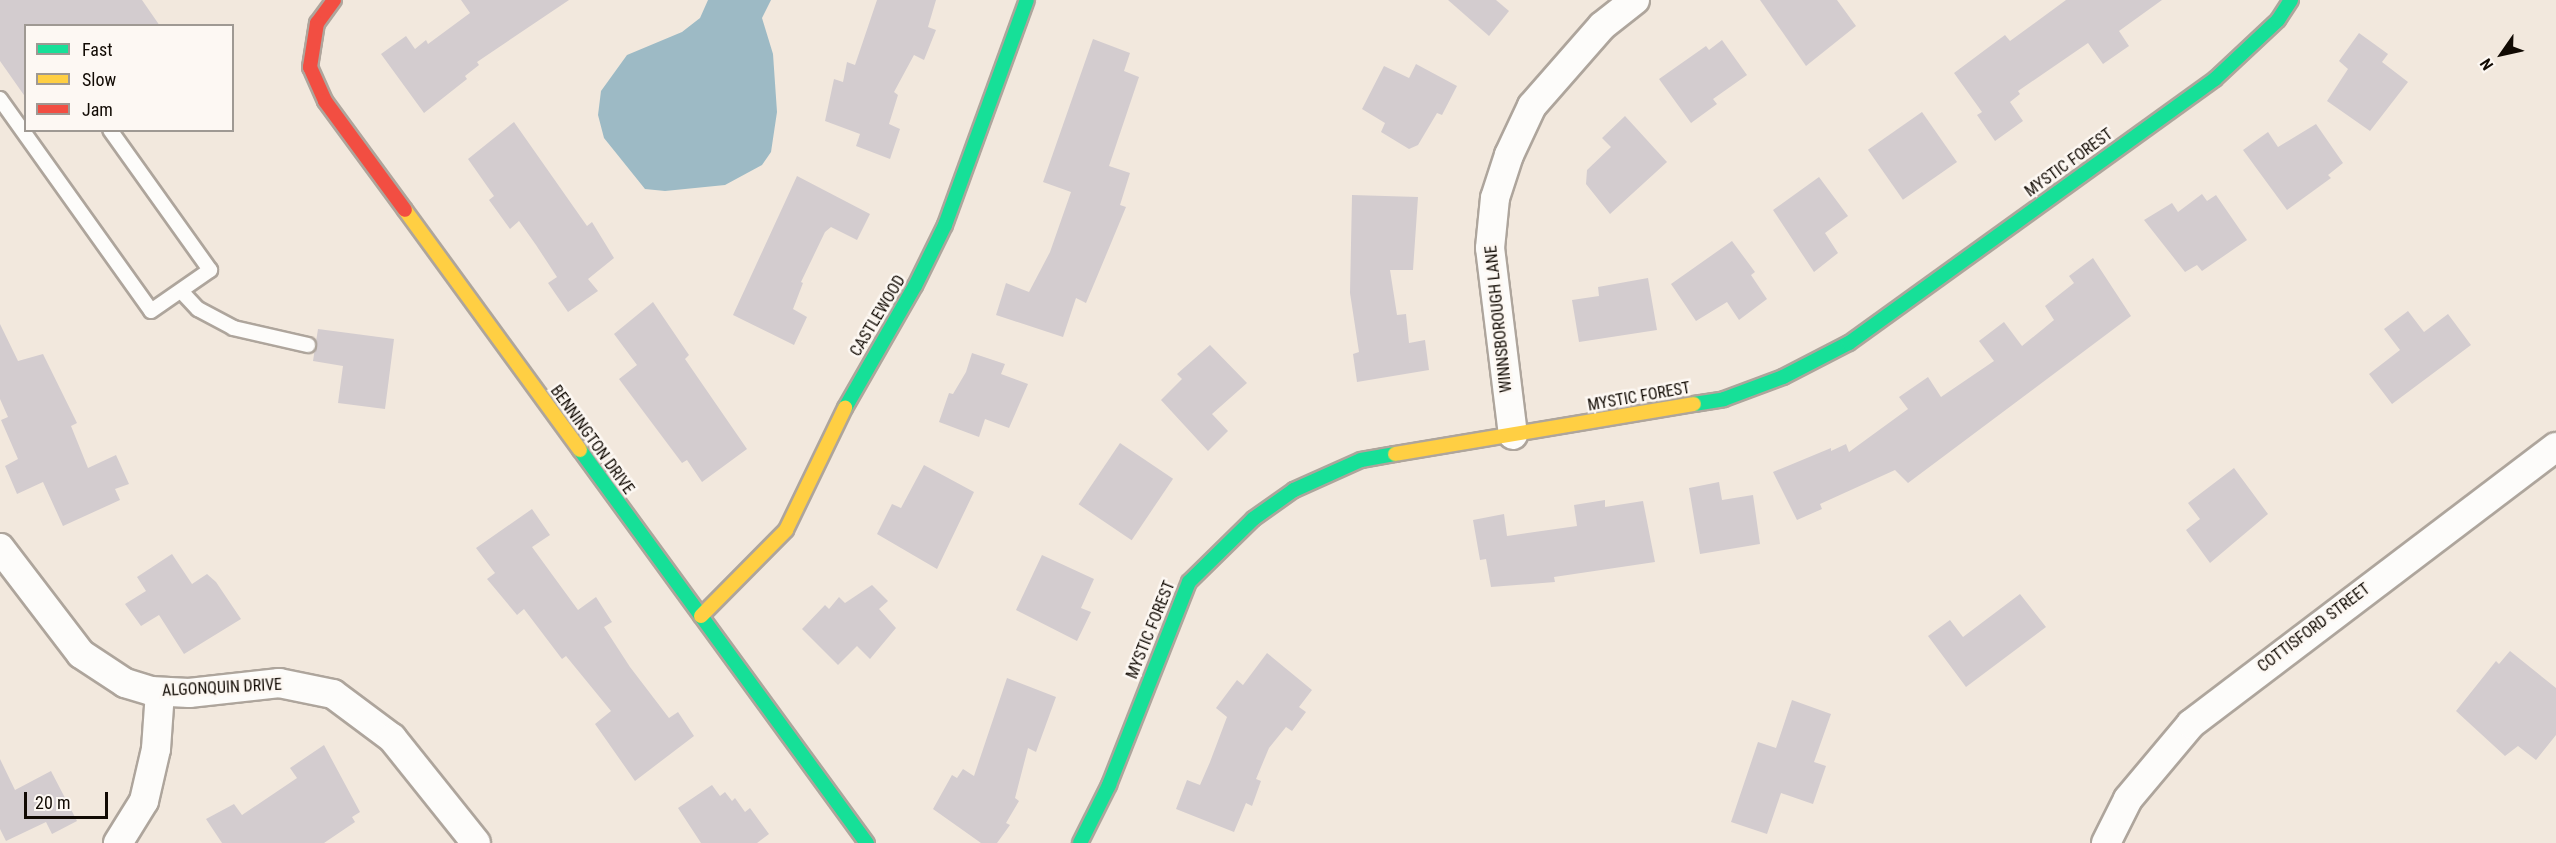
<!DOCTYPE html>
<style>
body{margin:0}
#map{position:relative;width:2556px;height:843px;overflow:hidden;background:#f2e8dd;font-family:"Roboto Condensed",sans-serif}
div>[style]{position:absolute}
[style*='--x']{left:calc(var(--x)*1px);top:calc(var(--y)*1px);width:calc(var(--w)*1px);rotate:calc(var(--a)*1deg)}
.water>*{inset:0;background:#9dbac5}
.building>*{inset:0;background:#d3cccf;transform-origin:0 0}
.roads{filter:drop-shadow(2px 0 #aea59c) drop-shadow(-2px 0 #aea59c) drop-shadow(0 2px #aea59c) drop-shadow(0 -2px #aea59c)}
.lane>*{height:14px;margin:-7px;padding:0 7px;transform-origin:7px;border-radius:7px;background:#fdfcfa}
.street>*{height:28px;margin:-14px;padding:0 14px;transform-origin:14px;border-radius:14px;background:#fdfcfa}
.fast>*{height:14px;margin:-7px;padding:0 7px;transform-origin:7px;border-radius:7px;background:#16e098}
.slow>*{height:14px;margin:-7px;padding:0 7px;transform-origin:7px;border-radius:7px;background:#ffcf43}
.jam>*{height:14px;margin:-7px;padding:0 7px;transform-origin:7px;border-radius:7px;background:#f24e42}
span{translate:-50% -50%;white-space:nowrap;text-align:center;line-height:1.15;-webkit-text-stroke:5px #fdf8f3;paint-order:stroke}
.street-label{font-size:16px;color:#110a03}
.legend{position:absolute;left:24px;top:24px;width:210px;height:108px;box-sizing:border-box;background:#fdf8f3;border:2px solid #9f9993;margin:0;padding:8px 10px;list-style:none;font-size:18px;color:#110a03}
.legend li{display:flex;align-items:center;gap:12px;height:30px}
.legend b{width:30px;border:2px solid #9f9993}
.north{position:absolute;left:2472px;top:24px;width:60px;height:60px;-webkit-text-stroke:4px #fdf8f3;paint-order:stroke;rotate:236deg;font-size:16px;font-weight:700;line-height:24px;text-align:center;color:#110a03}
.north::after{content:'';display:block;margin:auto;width:21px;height:27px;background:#110a03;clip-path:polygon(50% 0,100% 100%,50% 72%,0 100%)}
.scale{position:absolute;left:24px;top:792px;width:84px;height:27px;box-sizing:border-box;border:3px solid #110a03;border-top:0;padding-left:8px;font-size:18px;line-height:21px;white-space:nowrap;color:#110a03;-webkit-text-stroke:4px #fdf8f3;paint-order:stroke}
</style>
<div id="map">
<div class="water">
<div style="clip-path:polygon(708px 0,771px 0,762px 18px,773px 54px,777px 112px,771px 152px,762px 165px,725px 185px,665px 191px,645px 189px,604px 138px,598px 115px,601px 91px,627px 55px,682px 32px,700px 18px)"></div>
</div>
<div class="building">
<div style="clip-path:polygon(0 0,142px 0,160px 26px,26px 26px,26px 98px,0 61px)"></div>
<div style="clip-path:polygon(461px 0,569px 0,477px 62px,479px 65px,465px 76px,467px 79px,424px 113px,381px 54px,406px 36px,415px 49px,426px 40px,428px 44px,470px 13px)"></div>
<div style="clip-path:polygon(877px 0,936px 0,928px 27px,936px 30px,924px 60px,914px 55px,894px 92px,898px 95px,889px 124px,900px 129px,890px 159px,856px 146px,860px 134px,825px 121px,834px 79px,843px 82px,847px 62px,855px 65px)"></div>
<div style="clip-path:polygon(1448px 0,1496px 0,1509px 11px,1489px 36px)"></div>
<div style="clip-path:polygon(1760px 0,1837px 0,1856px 26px,1806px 66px)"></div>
<div style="clip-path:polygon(2066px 0,2162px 0,2119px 31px,2129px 46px,2103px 64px,2088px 43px,2018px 91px,2020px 94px,2010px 102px,2023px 121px,1995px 141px,1977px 115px,1982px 112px,1954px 73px,2005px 35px,2010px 41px)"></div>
<div style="clip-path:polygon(2359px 33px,2388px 54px,2382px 62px,2408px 82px,2370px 131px,2327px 101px,2348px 69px,2339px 61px)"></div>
<div style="clip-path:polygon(1093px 39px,1130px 53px,1124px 71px,1139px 77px,1109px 166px,1130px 173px,1120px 205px,1126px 207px,1109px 248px,1086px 303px,1076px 298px,1063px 337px,996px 315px,1006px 283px,1029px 292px,1050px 252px,1071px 192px,1043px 182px)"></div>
<div style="clip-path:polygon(1722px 40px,1747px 75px,1713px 99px,1717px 104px,1691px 123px,1659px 79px,1706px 46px,1709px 50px)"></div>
<div style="clip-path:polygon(1416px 64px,1457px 86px,1442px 115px,1437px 113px,1418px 145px,1409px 149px,1381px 132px,1385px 123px,1362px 109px,1384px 66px,1409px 78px)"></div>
<div style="left:1922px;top:112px;width:61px;height:66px;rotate:55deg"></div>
<div style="clip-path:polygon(1625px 116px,1667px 162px,1610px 214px,1586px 184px,1587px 170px,1611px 147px,1602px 138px)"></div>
<div style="clip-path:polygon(514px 122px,587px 226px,592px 222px,614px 258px,588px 279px,598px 291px,568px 312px,548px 283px,557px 277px,536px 245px,519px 221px,510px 229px,489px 200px,494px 196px,468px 159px)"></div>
<div style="clip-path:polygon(2316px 124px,2343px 163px,2328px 175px,2331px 178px,2287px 210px,2243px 150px,2268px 132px,2278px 147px)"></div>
<div style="clip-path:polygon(797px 176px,870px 214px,857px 240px,831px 227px,825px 232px,801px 282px,803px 283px,793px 309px,807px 317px,794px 345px,733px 315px)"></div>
<div style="clip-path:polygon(1819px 177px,1848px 216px,1825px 233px,1838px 253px,1814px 272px,1773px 210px)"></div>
<div style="clip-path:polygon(2202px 194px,2207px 201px,2216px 195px,2247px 240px,2202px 271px,2197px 265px,2185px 272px,2144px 220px,2172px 203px,2178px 212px)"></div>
<div style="clip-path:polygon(1352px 195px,1418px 197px,1413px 270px,1390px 270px,1397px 315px,1406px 314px,1409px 343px,1425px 340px,1429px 370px,1357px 382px,1353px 354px,1359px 352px,1350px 293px)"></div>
<div style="clip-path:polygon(1732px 241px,1755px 272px,1751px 275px,1767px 299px,1739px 320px,1727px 302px,1696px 321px,1671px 284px)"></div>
<div style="clip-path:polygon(2093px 258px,2131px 316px,1908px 483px,1895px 470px,1820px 504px,1822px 509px,1797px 520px,1773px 472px,1831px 448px,1831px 451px,1846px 444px,1849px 452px,1908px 409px,1899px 397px,1928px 377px,1941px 397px,1994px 361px,1979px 341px,2004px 322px,2022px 346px,2054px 320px,2045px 306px,2074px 283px,2069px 276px)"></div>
<div style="clip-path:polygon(1648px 278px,1657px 330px,1579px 342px,1572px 300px,1599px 296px,1598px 287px)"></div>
<div style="clip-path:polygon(653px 302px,689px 355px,685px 359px,747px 449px,702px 482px,687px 460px,682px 463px,619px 379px,637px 365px,614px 334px)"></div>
<div style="clip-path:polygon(2408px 311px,2424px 332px,2448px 314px,2471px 345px,2392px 404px,2369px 374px,2400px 350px,2384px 329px)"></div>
<div style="clip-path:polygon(0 324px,18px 361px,43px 354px,77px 423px,71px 426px,88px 468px,116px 455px,129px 484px,115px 489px,120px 500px,63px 526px,43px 482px,17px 494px,5px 466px,18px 459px,1px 420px,8px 417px,0 399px)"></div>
<div style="clip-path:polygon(318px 329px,394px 339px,385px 409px,338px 403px,343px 366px,313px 361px)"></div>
<div style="clip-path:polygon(1210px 345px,1247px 383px,1212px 414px,1228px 431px,1208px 451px,1161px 400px,1182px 379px,1177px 374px)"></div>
<div style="clip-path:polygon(972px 353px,1005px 364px,1001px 374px,1028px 384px,1009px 428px,985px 419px,979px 437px,939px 422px,949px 393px,953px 394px,966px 372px)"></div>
<div style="left:1120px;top:443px;width:64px;height:74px;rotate:34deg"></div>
<div style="clip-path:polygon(924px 465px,974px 492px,937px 569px,877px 534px,892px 504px,901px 508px)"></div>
<div style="clip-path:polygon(2234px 468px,2268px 514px,2210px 563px,2186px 530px,2200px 519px,2188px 503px)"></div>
<div style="clip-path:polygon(1719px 482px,1722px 500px,1753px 495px,1760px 544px,1700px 554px,1689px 488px)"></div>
<div style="clip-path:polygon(1605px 500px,1605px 507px,1643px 501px,1655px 562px,1554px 577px,1555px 582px,1491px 587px,1486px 559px,1480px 560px,1473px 520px,1504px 514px,1507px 536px,1577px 526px,1574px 505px)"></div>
<div style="clip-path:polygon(532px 509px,550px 535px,532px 547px,578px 610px,596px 597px,612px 622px,604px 627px,630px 667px,669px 718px,678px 712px,694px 736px,635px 781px,595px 724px,611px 711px,566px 656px,562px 659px,524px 609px,517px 615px,487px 579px,495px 573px,476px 548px)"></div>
<div style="clip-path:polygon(172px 554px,192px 584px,207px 574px,216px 582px,241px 619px,184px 654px,159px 615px,141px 626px,125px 604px,146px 591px,137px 577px)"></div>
<div style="clip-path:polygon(1042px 555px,1094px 579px,1081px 608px,1091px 612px,1077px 641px,1016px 610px)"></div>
<div style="clip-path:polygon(872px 585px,888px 601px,879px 609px,896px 628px,870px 659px,857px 646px,838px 665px,802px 629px,825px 605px,829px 609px,839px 597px,845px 603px)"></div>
<div style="clip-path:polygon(2020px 594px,2046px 627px,1966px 687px,1928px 636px,1950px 620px,1963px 637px)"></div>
<div style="clip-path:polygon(2510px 651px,2556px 688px,2556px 735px,2536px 760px,2518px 746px,2505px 756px,2456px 711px,2496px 661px,2499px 664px)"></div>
<div style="clip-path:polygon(1267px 653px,1312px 690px,1299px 707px,1306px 712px,1292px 731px,1286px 727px,1269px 748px,1256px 779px,1261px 781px,1252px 806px,1246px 803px,1234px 832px,1176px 809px,1187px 780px,1200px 785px,1210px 762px,1227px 717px,1216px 708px,1237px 680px,1243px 685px)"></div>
<div style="clip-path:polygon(1007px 678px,1056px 697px,1036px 752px,1028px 748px,1015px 798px,1019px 801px,1006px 823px,1010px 825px,997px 843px,981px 843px,933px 809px,952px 775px,957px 778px,963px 769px,974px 776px)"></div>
<div style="clip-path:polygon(1792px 700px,1831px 714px,1814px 762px,1826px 766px,1813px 804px,1781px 793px,1767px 834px,1731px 822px,1758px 742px,1776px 748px)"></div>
<div style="clip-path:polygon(324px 745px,360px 812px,352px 817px,355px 822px,324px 843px,222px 843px,206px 819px,234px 804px,242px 815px,297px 778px,290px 768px)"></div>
<div style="clip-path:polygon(0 759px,15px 790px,51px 771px,77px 821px,52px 834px,46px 822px,6px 841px,0 829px)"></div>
<div style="clip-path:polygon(712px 785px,720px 796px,725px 792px,732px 801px,735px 798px,745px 812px,750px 808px,769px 834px,757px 843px,701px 843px,678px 808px)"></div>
</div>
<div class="roads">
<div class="lane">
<div style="--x:0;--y:99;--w:260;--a:54.5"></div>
<div style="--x:151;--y:311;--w:72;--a:-34.8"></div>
<div style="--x:210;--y:270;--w:172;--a:-125.5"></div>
<div style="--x:181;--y:291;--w:25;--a:47"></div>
<div style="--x:198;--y:309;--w:40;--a:28"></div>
<div style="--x:233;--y:328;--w:77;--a:12.8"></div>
</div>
<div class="street">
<div style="--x:1513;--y:435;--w:188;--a:-97"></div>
<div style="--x:1490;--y:248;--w:50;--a:-84.3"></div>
<div style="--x:1495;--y:198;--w:45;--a:-72"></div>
<div style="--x:1509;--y:155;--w:54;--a:-64.9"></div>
<div style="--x:1532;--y:106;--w:106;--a:-48.8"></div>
<div style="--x:1602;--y:26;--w:42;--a:-38.2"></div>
<div style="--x:0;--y:548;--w:133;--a:52.6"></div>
<div style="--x:81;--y:654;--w:53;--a:33.4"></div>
<div style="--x:125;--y:683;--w:27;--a:17"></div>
<div style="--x:151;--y:691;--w:38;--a:3"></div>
<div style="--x:189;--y:693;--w:91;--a:-6.3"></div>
<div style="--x:279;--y:683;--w:55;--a:11.5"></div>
<div style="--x:333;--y:694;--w:74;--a:36.7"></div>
<div style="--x:392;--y:738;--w:134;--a:51.3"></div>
<div style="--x:118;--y:843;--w:49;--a:-58.2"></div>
<div style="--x:144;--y:801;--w:53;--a:-77"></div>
<div style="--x:156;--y:749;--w:57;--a:-86"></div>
<div style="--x:2106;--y:843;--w:49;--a:-63.4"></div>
<div style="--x:2128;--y:799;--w:98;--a:-50"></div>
<div style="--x:2191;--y:724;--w:458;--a:-37.2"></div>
</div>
<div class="fast">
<div style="--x:1694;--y:404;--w:30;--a:-9"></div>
<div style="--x:1724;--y:399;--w:63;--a:-20.4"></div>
<div style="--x:1783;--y:377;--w:74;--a:-27.3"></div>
<div style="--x:1849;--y:343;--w:451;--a:-35.8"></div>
<div style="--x:2215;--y:79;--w:86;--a:-43.1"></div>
<div style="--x:2278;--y:20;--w:24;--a:-57"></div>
<div style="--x:845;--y:408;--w:141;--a:-60.2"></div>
<div style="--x:915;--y:286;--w:68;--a:-63.8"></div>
<div style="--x:945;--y:225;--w:239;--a:-70"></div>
<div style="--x:580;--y:450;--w:487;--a:53.9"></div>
<div style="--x:1080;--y:843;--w:65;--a:-63.4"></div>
<div style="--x:1109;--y:785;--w:218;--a:-68.5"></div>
<div style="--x:1189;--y:582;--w:90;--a:-44.5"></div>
<div style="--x:1253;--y:519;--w:50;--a:-35.3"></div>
<div style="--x:1294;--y:490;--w:73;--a:-24.1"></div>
<div style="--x:1361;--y:460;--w:35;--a:-10"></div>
</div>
<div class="slow">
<div style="--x:405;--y:210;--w:297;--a:53.9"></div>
<div style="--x:1395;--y:454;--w:303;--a:-9.5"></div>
<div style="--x:701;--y:616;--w:121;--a:-45.3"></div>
<div style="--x:786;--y:530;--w:136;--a:-64.2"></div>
</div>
<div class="jam">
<div style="--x:334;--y:0;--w:29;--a:126"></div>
<div style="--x:317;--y:23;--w:45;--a:99"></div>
<div style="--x:310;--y:67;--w:37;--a:66"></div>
<div style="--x:325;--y:101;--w:135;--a:53.7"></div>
</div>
</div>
<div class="street-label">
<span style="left:2069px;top:163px;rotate:-36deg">MYSTIC FOREST</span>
<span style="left:878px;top:316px;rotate:-59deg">CASTLEWOOD</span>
<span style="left:1499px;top:319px;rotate:-96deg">WINNSBOROUGH LANE</span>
<span style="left:1639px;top:397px;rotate:-10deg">MYSTIC FOREST</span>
<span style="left:592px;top:440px;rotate:54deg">BENNINGTON DRIVE</span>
<span style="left:2314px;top:628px;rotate:-37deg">COTTISFORD STREET</span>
<span style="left:1151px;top:630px;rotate:-68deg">MYSTIC FOREST</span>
<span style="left:222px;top:688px;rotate:-3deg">ALGONQUIN DRIVE</span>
</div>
<ul class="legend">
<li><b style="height:8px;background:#16e098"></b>Fast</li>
<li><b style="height:8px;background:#ffcf43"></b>Slow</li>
<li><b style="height:8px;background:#f24e42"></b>Jam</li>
</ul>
<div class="north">N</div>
<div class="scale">20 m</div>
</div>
